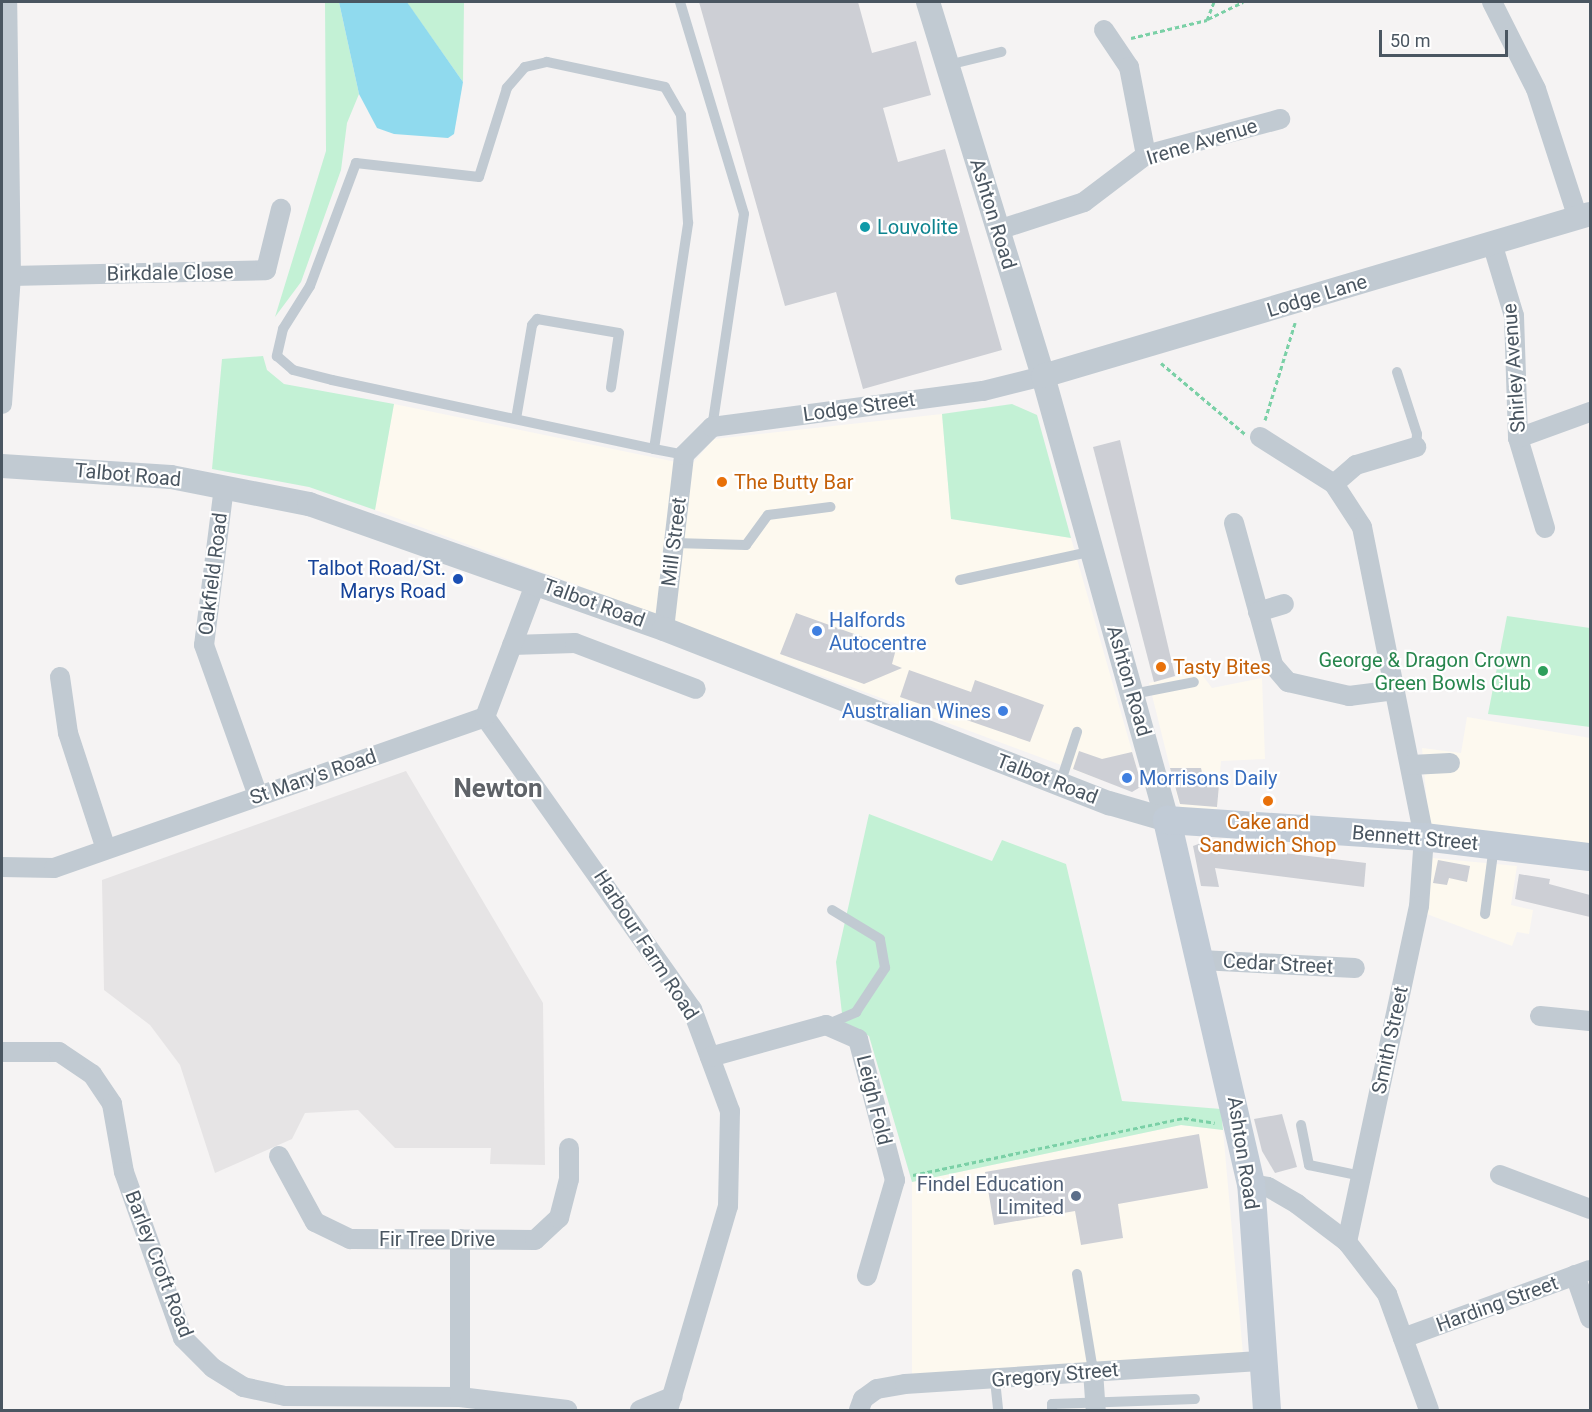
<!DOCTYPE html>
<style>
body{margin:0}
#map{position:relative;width:1592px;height:1412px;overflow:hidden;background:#f5f3f3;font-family:Roboto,sans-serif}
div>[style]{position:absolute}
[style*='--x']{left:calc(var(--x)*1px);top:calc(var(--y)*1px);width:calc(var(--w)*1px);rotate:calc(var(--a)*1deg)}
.commercial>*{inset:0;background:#fdf9ef}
.education>*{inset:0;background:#e6e4e5}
.green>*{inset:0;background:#c3f1d5}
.water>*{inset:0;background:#90daee}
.building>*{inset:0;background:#cdcfd5}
.path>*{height:3px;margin-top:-1.5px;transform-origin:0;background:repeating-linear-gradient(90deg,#7ad0a6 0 4.5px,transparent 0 7.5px)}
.service>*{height:10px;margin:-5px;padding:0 5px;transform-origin:5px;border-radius:5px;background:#c1cad2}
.minor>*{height:20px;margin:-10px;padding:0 10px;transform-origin:10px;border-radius:10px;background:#c1cad2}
.tertiary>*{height:24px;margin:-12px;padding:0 12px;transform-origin:12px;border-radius:12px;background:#c1cad2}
.secondary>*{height:28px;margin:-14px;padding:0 14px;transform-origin:14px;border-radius:14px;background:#c1cbd6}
.dots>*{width:16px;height:16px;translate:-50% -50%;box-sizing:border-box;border:3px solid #fff;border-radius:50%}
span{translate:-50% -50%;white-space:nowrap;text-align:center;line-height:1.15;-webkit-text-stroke:4.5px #fff;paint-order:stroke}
.street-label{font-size:20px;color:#4a5661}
.culture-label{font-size:20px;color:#0d838f}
.left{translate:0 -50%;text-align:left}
.food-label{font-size:20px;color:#c56008}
.transit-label{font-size:20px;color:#164399}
.right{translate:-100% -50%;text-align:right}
.shop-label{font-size:20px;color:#366cbe}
.leisure-label{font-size:20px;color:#27864d}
.service-label{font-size:20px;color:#4e5e75}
.district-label{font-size:26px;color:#5f6368;font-weight:700}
.frame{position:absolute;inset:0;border:3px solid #4a5661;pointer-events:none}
.scale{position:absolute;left:1379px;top:30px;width:129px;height:27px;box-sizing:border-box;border:3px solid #4a5661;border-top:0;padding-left:8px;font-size:18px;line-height:21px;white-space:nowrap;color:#4a5661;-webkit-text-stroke:4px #fff;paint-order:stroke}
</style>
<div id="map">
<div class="commercial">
<div style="clip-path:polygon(394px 404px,691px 465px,714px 439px,942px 414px,951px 519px,1071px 538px,1142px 786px,1131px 791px,375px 510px)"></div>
<div style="clip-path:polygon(1199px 671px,1212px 688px,1262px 678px,1265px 759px,1221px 761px,1217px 809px,1180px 808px,1149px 683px)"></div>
<div style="clip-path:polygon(1467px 717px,1590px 738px,1590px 845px,1429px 826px,1422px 748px,1461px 753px)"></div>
<div style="clip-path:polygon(1433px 858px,1517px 866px,1511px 905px,1533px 910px,1529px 934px,1517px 932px,1512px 946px,1424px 913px,1428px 863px)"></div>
<div style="clip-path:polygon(1181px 1125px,1223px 1130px,1243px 1354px,912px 1377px,912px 1182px)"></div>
</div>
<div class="education">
<div style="clip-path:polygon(406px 771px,543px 1003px,545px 1165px,490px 1164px,491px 1148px,395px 1148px,358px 1110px,305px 1113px,292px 1139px,215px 1173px,180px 1065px,150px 1025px,104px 990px,102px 880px)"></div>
</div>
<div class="green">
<div style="clip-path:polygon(325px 2px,339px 2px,359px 94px,347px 123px,341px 170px,301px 282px,275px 317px,326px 151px)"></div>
<div style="clip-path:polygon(407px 2px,464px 2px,463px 82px,410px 7px)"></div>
<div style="clip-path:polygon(263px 356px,267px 370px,284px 384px,394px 404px,375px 510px,309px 487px,212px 469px,222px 359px)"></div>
<div style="clip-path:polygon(1012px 404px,1037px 415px,1071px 538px,951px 519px,942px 414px)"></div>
<div style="clip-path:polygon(1507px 616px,1590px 628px,1590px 727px,1488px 714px)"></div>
<div style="clip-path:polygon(869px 814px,992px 861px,1002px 840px,1066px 864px,1122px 1101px,1221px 1109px,1223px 1130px,1181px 1125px,912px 1182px,869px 1036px,843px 1022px,836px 962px)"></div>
</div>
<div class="water">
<div style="clip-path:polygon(339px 2px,407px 2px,463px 82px,454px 134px,448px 138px,394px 134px,377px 128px,359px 94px)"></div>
</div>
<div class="building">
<div style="clip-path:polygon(699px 2px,858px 2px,872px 53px,916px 41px,931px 95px,883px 108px,898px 162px,945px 149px,1002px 350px,863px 389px,836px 292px,785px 306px)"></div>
<div style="clip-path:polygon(1120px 440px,1175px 676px,1154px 682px,1093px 447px)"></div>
<div style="clip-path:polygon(796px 613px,896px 649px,892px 664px,902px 668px,864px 684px,780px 654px)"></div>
<div style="clip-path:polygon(909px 670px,971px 692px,975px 680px,1044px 705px,1030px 742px,900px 697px)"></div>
<div style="clip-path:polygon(1079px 751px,1102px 759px,1132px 752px,1142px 786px,1132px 792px,1073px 769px)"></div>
<div style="clip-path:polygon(1170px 768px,1201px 768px,1205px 785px,1219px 785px,1217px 807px,1180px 804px)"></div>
<div style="clip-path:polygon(1201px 843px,1366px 863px,1364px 887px,1215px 868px,1219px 887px,1201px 886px,1193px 846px)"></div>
<div style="clip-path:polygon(1438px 860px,1470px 866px,1467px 882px,1449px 878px,1447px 885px,1433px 883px)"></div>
<div style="clip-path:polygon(1519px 874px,1550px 879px,1549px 884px,1590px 895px,1590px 917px,1515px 899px)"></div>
<div style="clip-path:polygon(1282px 1114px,1297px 1167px,1275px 1173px,1262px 1151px,1254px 1119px)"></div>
<div style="clip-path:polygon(1199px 1134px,1208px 1188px,1118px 1204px,1123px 1238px,1081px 1245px,1075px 1211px,994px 1225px,985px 1172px)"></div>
</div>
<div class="path">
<div style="--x:1208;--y:19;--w:39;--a:-26"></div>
<div style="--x:1131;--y:38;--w:78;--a:-13.3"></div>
<div style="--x:1207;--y:20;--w:19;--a:-69"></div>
<div style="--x:1161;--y:363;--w:110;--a:40.2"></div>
<div style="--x:1265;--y:420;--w:102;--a:-72.8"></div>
<div style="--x:913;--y:1175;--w:277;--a:-11.9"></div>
<div style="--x:1184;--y:1118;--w:31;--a:9"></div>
</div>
<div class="service">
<div style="--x:680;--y:2;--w:221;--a:73.2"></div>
<div style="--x:744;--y:214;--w:215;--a:98.5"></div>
<div style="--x:948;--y:65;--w:55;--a:-13.8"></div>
<div style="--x:1397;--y:372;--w:65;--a:72.1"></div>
<div style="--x:1417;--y:434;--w:13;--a:94"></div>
<div style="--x:516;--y:419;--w:95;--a:-80.3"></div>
<div style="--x:532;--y:325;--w:8;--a:-50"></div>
<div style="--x:537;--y:319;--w:83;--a:9.7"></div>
<div style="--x:619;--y:333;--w:55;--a:98.4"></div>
<div style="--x:654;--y:449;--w:229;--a:-81.4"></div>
<div style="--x:688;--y:223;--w:108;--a:-93.7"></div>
<div style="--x:681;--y:115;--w:32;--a:-120"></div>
<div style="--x:665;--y:87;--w:121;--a:-168"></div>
<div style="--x:547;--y:62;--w:23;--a:167"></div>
<div style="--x:525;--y:67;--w:28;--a:131"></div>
<div style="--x:507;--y:88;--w:93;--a:107.5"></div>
<div style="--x:479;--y:177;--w:124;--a:-173.5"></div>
<div style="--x:356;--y:163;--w:131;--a:110.5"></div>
<div style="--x:310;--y:286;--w:51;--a:122.1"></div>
<div style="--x:283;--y:329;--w:28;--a:103"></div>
<div style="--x:277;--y:356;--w:21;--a:41"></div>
<div style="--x:293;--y:370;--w:40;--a:14.4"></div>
<div style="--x:332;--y:380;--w:329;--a:12.1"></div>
<div style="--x:654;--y:449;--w:31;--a:11"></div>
<div style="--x:674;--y:543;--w:72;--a:1.6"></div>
<div style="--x:746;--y:545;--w:37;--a:-54"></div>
<div style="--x:768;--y:515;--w:63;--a:-7.4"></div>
<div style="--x:960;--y:580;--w:136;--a:-12.3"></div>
<div style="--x:1133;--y:694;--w:62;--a:-11.1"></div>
<div style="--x:1060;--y:784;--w:55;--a:-71.9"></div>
<div style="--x:1485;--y:914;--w:69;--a:-82.5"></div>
<div style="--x:826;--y:1025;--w:33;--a:-23"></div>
<div style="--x:856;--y:1012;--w:53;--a:-56.6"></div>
<div style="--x:885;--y:968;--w:29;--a:-100"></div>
<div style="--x:880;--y:939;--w:56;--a:-148.9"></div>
<div style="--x:1301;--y:1125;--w:41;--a:78.7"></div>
<div style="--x:1309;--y:1165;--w:53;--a:11.9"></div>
<div style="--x:1077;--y:1274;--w:98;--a:80.6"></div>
<div style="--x:995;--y:1380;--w:30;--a:84"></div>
<div style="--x:1052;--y:1410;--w:6;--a:-90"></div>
<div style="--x:1052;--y:1404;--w:143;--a:-2"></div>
</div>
<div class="minor">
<div style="--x:1492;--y:2;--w:97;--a:63.2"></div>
<div style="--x:1536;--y:89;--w:136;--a:72"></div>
<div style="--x:1104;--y:30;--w:45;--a:56"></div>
<div style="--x:1129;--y:67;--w:90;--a:79.1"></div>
<div style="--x:998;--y:230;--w:90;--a:-18"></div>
<div style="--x:1084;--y:202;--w:78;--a:-37.2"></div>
<div style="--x:1146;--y:155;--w:139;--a:-15"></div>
<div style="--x:1492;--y:243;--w:76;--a:73.2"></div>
<div style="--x:1514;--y:316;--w:122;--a:88.1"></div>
<div style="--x:1518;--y:438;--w:94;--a:73.3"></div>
<div style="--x:11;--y:276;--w:255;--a:-1.3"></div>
<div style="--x:266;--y:270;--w:63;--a:-76.2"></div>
<div style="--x:2;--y:404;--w:128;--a:-86"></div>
<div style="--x:11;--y:276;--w:274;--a:-90.8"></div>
<div style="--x:1260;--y:437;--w:88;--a:32.4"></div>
<div style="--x:1334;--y:484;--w:51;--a:56.9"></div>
<div style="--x:1362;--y:527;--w:316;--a:78.7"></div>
<div style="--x:1424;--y:837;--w:69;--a:94.1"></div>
<div style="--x:1419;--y:906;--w:344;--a:102.1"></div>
<div style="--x:1518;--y:438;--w:77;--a:-19.9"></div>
<div style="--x:1334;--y:484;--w:29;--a:-41"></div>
<div style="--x:1356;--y:465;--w:63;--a:-16.7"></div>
<div style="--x:224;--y:487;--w:159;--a:97.2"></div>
<div style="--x:204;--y:645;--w:160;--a:70.3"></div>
<div style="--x:1234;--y:523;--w:147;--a:74.6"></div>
<div style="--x:1273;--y:665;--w:23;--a:49"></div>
<div style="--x:1288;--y:682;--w:63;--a:12.9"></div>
<div style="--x:1349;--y:696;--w:46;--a:-7.4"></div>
<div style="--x:1258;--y:612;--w:27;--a:-17"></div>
<div style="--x:664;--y:629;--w:175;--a:-83.4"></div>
<div style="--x:684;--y:455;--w:40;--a:-45"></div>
<div style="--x:712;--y:427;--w:273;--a:-7.6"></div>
<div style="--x:983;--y:391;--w:62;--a:-14"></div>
<div style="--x:512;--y:645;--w:63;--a:-1.8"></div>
<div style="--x:575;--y:643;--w:129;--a:20.8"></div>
<div style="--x:60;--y:677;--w:57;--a:81.9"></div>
<div style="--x:68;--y:733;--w:122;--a:71.9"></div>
<div style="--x:485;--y:717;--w:358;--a:54.7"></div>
<div style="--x:692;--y:1009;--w:109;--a:69.6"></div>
<div style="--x:730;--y:1111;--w:95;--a:91.2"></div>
<div style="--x:728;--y:1206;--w:213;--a:106.4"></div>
<div style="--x:1411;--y:765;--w:39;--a:-3"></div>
<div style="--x:2;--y:867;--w:52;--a:1.1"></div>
<div style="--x:54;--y:868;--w:457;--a:-19.3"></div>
<div style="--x:485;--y:717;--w:144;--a:-69.3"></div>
<div style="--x:1201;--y:960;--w:154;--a:3"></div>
<div style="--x:1540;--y:1016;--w:50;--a:5.7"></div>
<div style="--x:2;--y:1052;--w:57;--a:0"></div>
<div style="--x:59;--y:1052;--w:40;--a:34"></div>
<div style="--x:92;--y:1074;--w:36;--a:56"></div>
<div style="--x:112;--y:1104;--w:69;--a:80"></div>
<div style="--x:124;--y:1172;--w:176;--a:70.4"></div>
<div style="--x:183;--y:1338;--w:42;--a:45"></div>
<div style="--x:213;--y:1368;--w:36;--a:32"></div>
<div style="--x:243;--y:1387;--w:43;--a:12.1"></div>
<div style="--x:285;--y:1396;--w:175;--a:0.3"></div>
<div style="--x:460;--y:1397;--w:108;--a:6.9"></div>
<div style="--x:710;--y:1057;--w:120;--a:-15.4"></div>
<div style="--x:826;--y:1025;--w:35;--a:24"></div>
<div style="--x:858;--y:1039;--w:146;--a:75.3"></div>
<div style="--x:895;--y:1180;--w:100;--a:106.3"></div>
<div style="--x:279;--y:1156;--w:75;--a:61.4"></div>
<div style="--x:315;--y:1222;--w:39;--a:26"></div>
<div style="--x:350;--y:1239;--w:185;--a:0.3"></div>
<div style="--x:535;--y:1240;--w:33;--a:-43"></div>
<div style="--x:559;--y:1218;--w:40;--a:-75.6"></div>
<div style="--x:569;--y:1179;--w:31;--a:-90"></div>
<div style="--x:1500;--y:1175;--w:96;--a:20.7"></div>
<div style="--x:1251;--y:1184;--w:17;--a:10"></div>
<div style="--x:1268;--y:1187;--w:34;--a:30"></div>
<div style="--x:1297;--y:1204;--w:63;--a:37.2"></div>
<div style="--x:1347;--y:1242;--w:66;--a:52.4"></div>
<div style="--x:1387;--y:1294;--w:123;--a:70.1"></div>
<div style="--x:1575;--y:1275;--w:46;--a:70.8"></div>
<div style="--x:1403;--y:1338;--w:199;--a:-20"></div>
<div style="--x:1093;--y:1371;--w:39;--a:86"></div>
<div style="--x:460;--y:1397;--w:158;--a:-90"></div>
<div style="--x:640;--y:1410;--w:35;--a:-22"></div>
<div style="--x:859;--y:1410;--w:12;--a:-70"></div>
<div style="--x:863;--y:1399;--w:17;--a:-36"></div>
<div style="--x:877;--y:1389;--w:28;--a:-10"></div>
<div style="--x:905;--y:1384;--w:359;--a:-3.7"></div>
</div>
<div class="tertiary">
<div style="--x:928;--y:2;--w:391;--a:72.9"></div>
<div style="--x:1043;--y:376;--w:461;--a:74.4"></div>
<div style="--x:1043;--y:376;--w:570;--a:-16.5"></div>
<div style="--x:2;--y:466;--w:169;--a:3.7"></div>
<div style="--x:171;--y:477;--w:141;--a:11.1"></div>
<div style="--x:309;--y:504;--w:376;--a:19.4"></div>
<div style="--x:664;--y:629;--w:478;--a:21.4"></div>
<div style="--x:1109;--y:803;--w:60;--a:16.3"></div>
</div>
<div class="secondary">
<div style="--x:1267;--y:1410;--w:227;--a:-94"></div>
<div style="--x:1251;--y:1184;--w:374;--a:-103"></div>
<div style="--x:1167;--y:820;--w:258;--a:3.8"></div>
<div style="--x:1424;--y:837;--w:167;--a:6.9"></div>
</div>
<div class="dots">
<div style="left:865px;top:227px;background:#0f9aa8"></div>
<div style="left:722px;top:482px;background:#e8710a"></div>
<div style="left:458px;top:579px;background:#1a4fb4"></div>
<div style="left:817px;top:631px;background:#3f7fe0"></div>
<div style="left:1161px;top:667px;background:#e8710a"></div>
<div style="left:1543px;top:671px;background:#2e9e5b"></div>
<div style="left:1003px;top:711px;background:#3f7fe0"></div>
<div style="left:1127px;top:778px;background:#3f7fe0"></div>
<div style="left:1268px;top:801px;background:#e8710a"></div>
<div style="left:1076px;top:1196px;background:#5c6f8a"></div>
</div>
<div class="street-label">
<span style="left:1202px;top:142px;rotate:-17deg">Irene Avenue</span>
<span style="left:993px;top:214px;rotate:73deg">Ashton Road</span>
<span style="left:170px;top:273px;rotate:-1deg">Birkdale Close</span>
<span style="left:1317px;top:296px;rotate:-17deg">Lodge Lane</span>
<span style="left:1514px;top:368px;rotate:-94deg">Shirley Avenue</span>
<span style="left:859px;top:407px;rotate:-8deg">Lodge Street</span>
<span style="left:128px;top:475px;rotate:5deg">Talbot Road</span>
<span style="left:674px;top:542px;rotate:-83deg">Mill Street</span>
<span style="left:213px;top:574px;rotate:-83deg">Oakfield Road</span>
<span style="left:594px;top:603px;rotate:20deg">Talbot Road</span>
<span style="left:1129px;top:681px;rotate:74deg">Ashton Road</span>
<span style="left:313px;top:777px;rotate:-19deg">St Mary's Road</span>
<span style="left:1047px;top:779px;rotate:21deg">Talbot Road</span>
<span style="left:1415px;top:838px;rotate:5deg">Bennett Street</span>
<span style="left:646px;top:945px;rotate:57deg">Harbour Farm Road</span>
<span style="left:1278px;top:964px;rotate:3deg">Cedar Street</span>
<span style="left:1390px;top:1040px;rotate:-78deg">Smith Street</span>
<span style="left:874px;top:1100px;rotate:76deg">Leigh Fold</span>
<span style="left:1243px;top:1153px;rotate:81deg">Ashton Road</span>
<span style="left:437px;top:1239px">Fir Tree Drive</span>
<span style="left:159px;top:1264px;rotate:69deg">Barley Croft Road</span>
<span style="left:1497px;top:1304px;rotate:-20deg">Harding Street</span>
<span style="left:1055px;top:1375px;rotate:-5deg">Gregory Street</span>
</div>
<div class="culture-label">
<span class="left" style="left:877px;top:227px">Louvolite</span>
</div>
<div class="food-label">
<span class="left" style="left:734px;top:482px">The Butty Bar</span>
<span class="left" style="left:1173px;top:667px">Tasty Bites</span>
<span style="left:1268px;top:834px">Cake and<br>Sandwich Shop</span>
</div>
<div class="transit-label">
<span class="right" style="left:446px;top:580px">Talbot Road/St.<br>Marys Road</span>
</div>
<div class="shop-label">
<span class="left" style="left:829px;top:632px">Halfords<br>Autocentre</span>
<span class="right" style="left:991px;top:711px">Australian Wines</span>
<span class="left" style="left:1139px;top:778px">Morrisons Daily</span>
</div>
<div class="leisure-label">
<span class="right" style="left:1531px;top:672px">George &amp; Dragon Crown<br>Green Bowls Club</span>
</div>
<div class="service-label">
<span class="right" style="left:1064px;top:1196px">Findel Education<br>Limited</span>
</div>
<div class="district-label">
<span style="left:498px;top:789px">Newton</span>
</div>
<div class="frame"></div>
<div class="scale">50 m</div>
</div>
